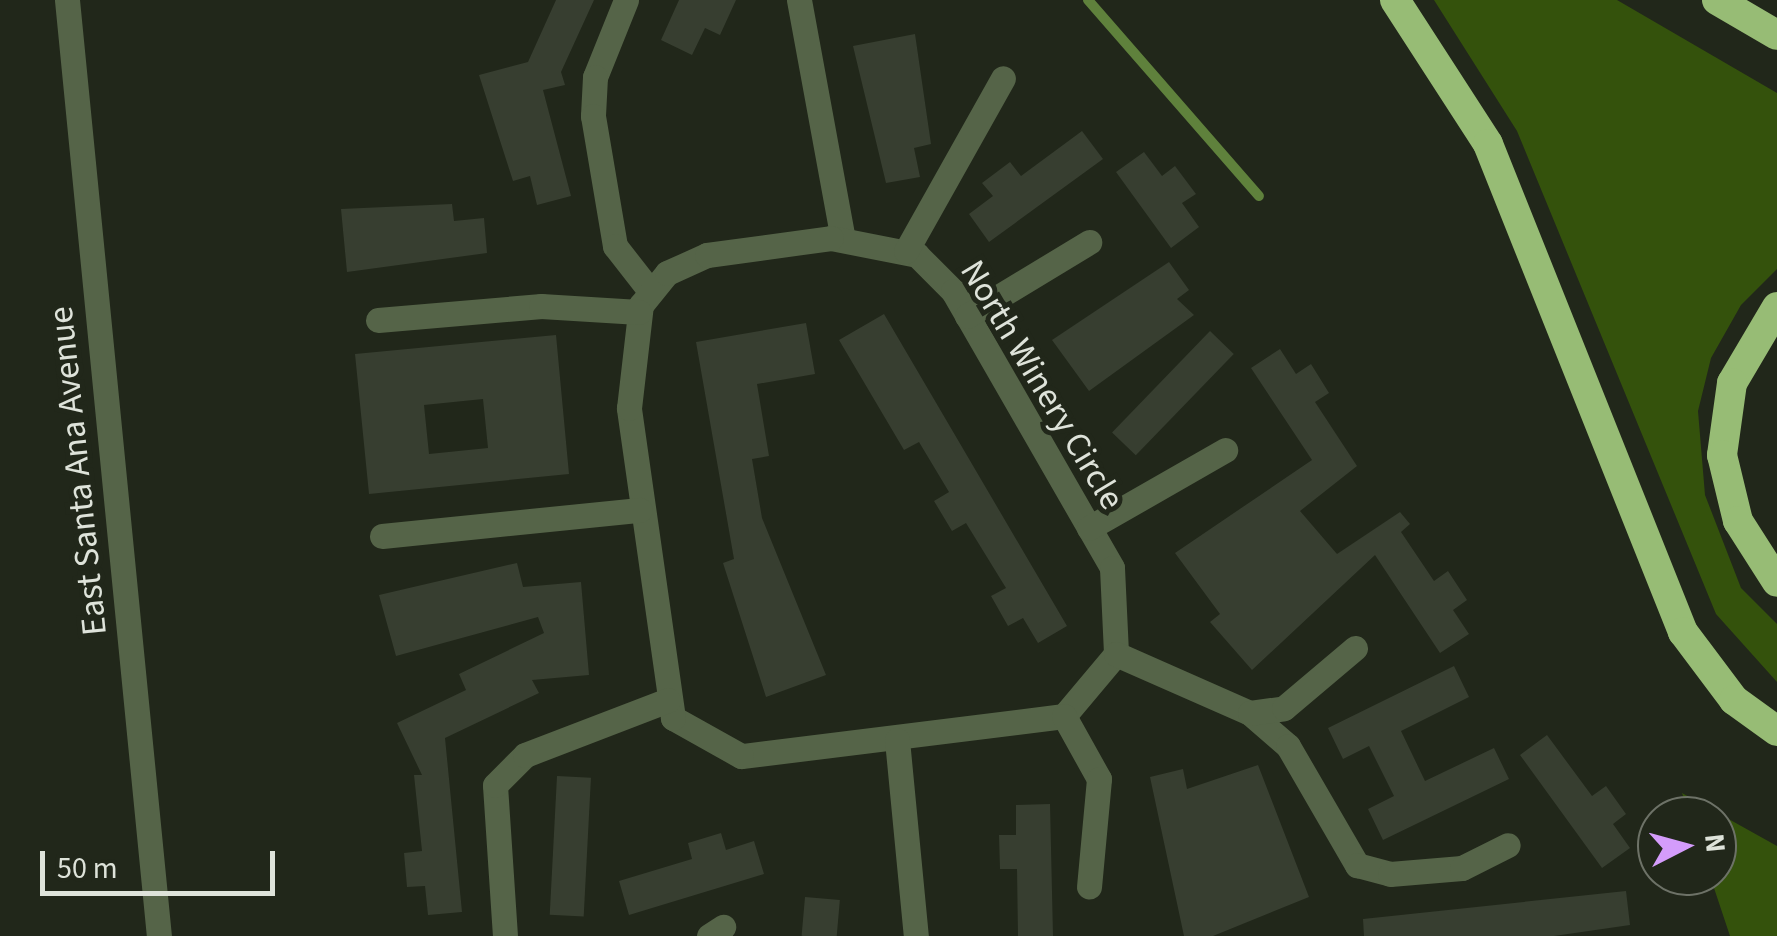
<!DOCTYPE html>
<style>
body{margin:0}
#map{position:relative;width:1777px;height:936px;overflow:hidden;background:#21271a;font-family:"Source Sans 3",sans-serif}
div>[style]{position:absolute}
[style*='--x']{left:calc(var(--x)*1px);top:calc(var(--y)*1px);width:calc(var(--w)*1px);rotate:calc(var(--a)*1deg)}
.green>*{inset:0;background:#34520c}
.stream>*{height:10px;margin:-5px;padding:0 5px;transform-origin:5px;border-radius:5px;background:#5f813c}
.building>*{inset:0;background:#373e30;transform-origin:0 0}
.minor>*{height:25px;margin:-12.5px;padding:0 12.5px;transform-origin:12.5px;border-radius:12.5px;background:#556448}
.highway>*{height:30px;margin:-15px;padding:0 15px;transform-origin:15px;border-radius:15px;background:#97bc75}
span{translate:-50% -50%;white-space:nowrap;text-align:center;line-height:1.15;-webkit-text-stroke:10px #21271a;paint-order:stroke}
.street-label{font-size:35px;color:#dee3da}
.north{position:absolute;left:1637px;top:796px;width:100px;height:100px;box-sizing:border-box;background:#21271a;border:2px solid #6d7267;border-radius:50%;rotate:84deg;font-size:28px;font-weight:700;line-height:40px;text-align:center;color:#dee3da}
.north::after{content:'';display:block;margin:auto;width:35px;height:45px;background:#d49cfb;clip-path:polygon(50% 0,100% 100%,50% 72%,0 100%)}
.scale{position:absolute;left:40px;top:851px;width:235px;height:45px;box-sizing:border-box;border:5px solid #dee3da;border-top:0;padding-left:12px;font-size:30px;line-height:35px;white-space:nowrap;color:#dee3da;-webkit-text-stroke:8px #21271a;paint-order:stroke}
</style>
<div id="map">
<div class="green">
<div style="clip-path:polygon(1434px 0,1617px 0,1777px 93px,1777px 269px,1741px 305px,1711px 358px,1698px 411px,1705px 495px,1741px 588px,1777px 624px,1777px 682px,1716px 614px,1517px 131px)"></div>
<div style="clip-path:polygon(1682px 793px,1777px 846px,1777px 936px,1730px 936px,1710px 876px,1717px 816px,1690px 816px)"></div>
</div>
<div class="stream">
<div style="--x:1088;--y:0;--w:260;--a:48.9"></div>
</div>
<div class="building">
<div style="clip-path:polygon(556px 0,594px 0,561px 72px,565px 85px,543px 90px,571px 196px,537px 205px,530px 176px,513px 181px,479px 75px,528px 62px)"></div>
<div style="clip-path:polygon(679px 0,736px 0,720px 35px,705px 28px,692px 55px,661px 40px)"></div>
<div style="clip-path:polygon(915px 34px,931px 144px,914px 148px,920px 177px,886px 183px,853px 46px)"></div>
<div style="clip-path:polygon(1082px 131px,1103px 159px,989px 242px,969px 214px,993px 196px,982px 183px,1010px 162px,1021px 176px)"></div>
<div style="clip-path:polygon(1144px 152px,1162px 176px,1175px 166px,1196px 194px,1182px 203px,1199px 227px,1171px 248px,1116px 172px)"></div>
<div style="clip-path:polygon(452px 204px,454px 221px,484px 218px,487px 253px,347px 272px,341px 209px)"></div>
<div style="clip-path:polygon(1169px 262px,1189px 290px,1177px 299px,1194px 315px,1089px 391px,1052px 340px)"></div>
<div style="clip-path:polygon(884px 314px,1067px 626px,1038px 643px,1023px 618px,1008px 626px,991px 596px,1006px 588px,966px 523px,952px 531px,934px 501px,949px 492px,919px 442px,904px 450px,839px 340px)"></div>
<div style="clip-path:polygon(806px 323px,815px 374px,757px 384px,769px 456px,752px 459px,762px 518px,826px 675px,766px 697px,723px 563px,734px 559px,696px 342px)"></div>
<div style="left:1210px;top:331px;width:33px;height:141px;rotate:44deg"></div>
<div style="clip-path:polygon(evenodd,556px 335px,569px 474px,369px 494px,355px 354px,556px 335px,483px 399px,488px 448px,429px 454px,424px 405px,483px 399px)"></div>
<div style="clip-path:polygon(1280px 349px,1296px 374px,1311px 364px,1329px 393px,1315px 402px,1357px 466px,1300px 511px,1337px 554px,1400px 512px,1410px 524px,1401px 532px,1434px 581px,1448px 571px,1467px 600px,1453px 610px,1469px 634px,1440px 653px,1375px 555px,1252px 670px,1210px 622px,1220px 614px,1175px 553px,1312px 460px,1251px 368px)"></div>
<div style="clip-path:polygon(517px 563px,523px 587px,581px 582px,589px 675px,532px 680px,539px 693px,445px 738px,462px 912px,428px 915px,425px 886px,407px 887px,404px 853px,422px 851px,414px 775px,422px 775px,397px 723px,466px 690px,459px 674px,544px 633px,538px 617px,396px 656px,379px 595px)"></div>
<div style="clip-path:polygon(1454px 666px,1469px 697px,1401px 731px,1425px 781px,1494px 748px,1509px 779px,1383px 840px,1368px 809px,1394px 796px,1369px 746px,1343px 759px,1328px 728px)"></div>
<div style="clip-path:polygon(1547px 735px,1592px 796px,1606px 786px,1626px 814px,1613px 824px,1630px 848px,1602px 868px,1520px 755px)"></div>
<div style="clip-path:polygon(1258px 765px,1309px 897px,1213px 936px,1184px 936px,1150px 777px,1183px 769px,1187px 789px)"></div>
<div style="left:557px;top:776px;width:34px;height:139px;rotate:3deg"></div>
<div style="clip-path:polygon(1050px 804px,1053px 936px,1018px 936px,1017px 869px,1000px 869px,999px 835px,1016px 835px,1016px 805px)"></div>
<div style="clip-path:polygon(721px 833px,726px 850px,754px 841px,764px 874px,629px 915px,619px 881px,692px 859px,688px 843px)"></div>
<div style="clip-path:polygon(1626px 891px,1630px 925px,1554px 936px,1364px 936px,1363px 919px)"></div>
<div style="left:805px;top:897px;width:35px;height:39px;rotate:5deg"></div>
</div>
<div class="minor">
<div style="--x:67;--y:0;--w:941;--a:84.39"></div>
<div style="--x:626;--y:0;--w:83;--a:111.9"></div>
<div style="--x:595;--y:77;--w:39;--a:93"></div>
<div style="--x:593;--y:116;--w:132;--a:80.4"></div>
<div style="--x:615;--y:246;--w:58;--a:52"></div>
<div style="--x:799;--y:0;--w:243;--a:79.6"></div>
<div style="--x:831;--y:238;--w:88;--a:11.2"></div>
<div style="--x:917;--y:255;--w:51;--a:45"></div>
<div style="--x:953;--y:291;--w:319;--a:60.1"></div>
<div style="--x:1112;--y:568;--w:86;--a:87.3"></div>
<div style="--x:1116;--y:654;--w:81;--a:130"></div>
<div style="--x:1064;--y:716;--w:325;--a:172.9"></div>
<div style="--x:741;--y:756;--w:78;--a:-150.8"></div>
<div style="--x:673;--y:718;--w:313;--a:-98.1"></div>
<div style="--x:629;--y:408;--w:104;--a:-83.4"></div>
<div style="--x:641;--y:305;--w:41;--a:-50.9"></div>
<div style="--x:667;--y:273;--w:44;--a:-24.2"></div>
<div style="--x:707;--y:255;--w:125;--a:-7.8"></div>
<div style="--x:906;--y:251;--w:198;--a:-60.7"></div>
<div style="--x:967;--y:316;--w:143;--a:-31.2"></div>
<div style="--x:378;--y:320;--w:164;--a:-4.9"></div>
<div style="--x:541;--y:306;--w:98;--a:3.5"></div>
<div style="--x:1089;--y:528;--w:157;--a:-29.8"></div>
<div style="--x:382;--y:536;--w:259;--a:-5.8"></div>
<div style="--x:1116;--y:654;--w:146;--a:23.8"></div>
<div style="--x:1250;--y:713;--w:50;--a:41"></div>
<div style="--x:1288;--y:746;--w:138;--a:59.9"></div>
<div style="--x:1357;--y:865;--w:34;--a:15"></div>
<div style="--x:1390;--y:874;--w:72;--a:-4.8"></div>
<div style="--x:1462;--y:868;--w:51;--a:-26.6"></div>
<div style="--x:1250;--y:713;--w:34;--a:-8"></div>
<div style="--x:1284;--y:708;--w:93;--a:-40.2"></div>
<div style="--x:1064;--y:716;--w:72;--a:60.9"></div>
<div style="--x:1099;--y:779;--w:108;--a:95.3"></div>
<div style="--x:897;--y:740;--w:197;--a:84.5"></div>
<div style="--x:505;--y:936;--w:151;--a:-93.8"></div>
<div style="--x:495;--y:785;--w:42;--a:-45"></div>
<div style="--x:525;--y:755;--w:153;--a:-21"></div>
<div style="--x:709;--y:936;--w:17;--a:-33"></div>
</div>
<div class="highway">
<div style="--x:1395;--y:0;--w:171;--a:57.1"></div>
<div style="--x:1488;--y:144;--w:526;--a:68.22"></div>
<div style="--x:1683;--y:632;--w:85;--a:53.1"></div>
<div style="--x:1734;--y:700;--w:53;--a:35.8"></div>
<div style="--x:1717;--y:0;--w:69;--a:30.3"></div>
<div style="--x:1777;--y:307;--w:88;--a:120.6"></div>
<div style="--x:1732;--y:383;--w:73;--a:97.9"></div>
<div style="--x:1722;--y:455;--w:68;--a:76.4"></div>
<div style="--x:1738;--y:521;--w:72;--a:57.4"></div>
</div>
<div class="street-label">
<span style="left:1042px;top:385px;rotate:59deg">North Winery Circle</span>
<span style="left:78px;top:471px;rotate:-96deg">East Santa Ana Avenue</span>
</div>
<div class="north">N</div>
<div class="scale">50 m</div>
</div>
